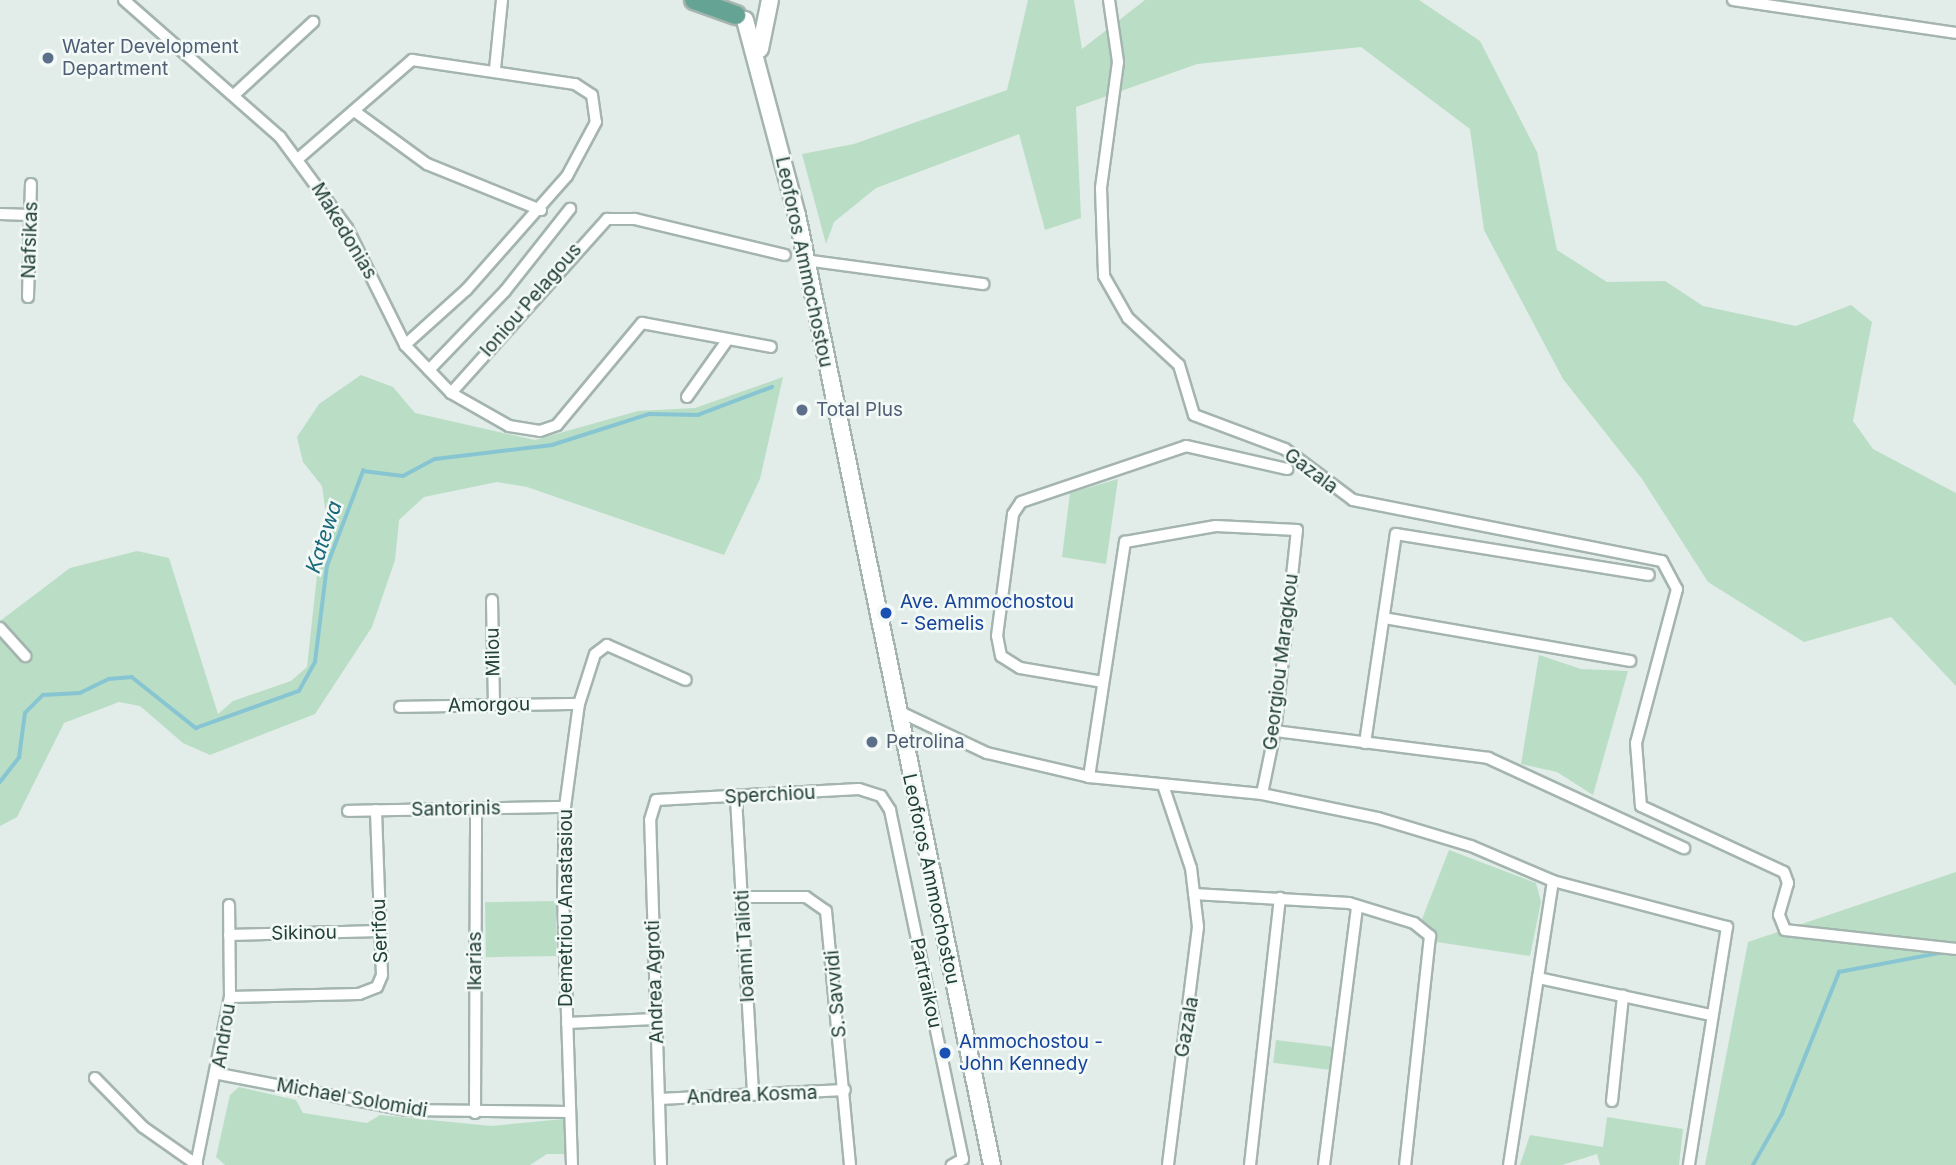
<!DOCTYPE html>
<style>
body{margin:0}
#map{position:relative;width:1956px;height:1165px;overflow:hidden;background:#e2ece8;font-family:Inter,sans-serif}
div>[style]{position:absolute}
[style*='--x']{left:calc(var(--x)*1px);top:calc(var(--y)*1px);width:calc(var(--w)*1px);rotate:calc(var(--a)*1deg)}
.green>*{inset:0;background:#badec5;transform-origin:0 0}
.stream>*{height:3.5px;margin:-1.75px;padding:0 1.75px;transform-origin:1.75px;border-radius:1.75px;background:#88c5d3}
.roads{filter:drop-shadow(2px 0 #a4b4af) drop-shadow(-2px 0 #a4b4af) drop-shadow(0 2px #a4b4af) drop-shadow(0 -2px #a4b4af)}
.street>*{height:10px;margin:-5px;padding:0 5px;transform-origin:5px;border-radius:5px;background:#fff}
.secondary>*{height:16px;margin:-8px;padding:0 8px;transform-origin:8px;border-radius:8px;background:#fff}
.primary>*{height:18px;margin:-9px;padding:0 9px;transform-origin:9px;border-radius:9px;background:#65a395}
.dots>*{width:19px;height:19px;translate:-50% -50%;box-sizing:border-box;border:4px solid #f2f9f6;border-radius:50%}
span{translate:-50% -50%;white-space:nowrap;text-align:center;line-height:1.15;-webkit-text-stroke:5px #f2f9f6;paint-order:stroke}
.service-label{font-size:19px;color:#4e5e75}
.left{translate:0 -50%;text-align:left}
.street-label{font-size:19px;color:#213e37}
.transit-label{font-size:19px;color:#164399}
.water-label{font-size:21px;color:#1a687b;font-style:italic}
</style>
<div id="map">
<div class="green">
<div style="clip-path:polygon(1028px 0,1074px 0,1082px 49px,1145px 0,1419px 0,1480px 41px,1537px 152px,1557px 250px,1607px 282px,1665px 281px,1703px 306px,1796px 326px,1851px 305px,1872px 322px,1853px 421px,1873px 449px,1956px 493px,1956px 686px,1891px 617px,1804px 642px,1708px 582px,1642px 479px,1563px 379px,1484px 230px,1470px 129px,1361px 47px,1197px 64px,1076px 107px,1081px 218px,1045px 230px,1019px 134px,876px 188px,834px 222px,826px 244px,802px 154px,854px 144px,1007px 90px)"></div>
<div style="clip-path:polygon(361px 375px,393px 387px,415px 413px,535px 440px,638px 411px,695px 408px,783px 377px,760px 479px,724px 555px,527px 487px,497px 482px,424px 497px,399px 520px,395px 560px,372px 627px,315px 714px,210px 755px,183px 743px,140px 706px,119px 702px,64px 723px,17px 817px,0 826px,0 621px,70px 568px,137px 551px,169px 558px,218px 714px,233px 701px,291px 681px,307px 667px,318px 566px,328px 528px,322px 486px,303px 462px,297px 437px,319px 404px)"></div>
<div style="clip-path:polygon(1118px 479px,1106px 564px,1062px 557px,1070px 493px)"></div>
<div style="clip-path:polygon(1539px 655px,1581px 669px,1628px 671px,1593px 795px,1557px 772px,1521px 764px)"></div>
<div style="clip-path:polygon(1449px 850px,1536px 883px,1541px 902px,1530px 956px,1437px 942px,1422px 919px)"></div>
<div style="clip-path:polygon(1956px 872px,1956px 1165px,1705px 1165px,1748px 942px)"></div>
<div style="left:556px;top:901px;width:55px;height:71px;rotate:89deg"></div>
<div style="left:1276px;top:1040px;width:56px;height:23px;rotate:7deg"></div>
<div style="clip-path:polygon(239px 1087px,296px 1100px,303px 1113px,367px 1123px,380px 1115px,491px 1126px,564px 1119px,567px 1154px,547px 1154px,530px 1165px,225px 1165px,216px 1157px,230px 1095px)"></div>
<div style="clip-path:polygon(1607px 1117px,1683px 1129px,1679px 1165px,1600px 1165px,1597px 1154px,1562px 1165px,1520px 1165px,1530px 1135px,1603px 1147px)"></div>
</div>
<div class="stream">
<div style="--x:0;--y:782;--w:31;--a:-52"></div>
<div style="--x:19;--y:758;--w:45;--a:-82.4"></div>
<div style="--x:25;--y:713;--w:25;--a:-45"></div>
<div style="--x:43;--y:695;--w:37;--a:-3"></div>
<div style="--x:80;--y:693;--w:32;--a:-26"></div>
<div style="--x:109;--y:679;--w:23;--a:-5"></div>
<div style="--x:132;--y:677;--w:82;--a:38.6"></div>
<div style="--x:196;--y:728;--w:109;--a:-19.8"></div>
<div style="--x:299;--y:691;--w:33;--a:-61"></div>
<div style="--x:315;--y:662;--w:97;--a:-82.9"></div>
<div style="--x:327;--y:566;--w:102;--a:-69.2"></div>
<div style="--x:363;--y:471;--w:40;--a:7.1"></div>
<div style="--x:403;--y:476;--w:36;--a:-28"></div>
<div style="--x:435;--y:459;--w:118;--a:-6.8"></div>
<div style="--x:552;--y:445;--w:102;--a:-17.7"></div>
<div style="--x:649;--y:414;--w:49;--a:1.2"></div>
<div style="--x:698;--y:415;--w:79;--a:-20.7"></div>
<div style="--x:1753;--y:1165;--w:59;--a:-60.4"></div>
<div style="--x:1782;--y:1114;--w:153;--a:-68.1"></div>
<div style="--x:1839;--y:972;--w:108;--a:-10.7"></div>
</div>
<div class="roads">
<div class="street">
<div style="--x:124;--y:0;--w:208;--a:41.3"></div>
<div style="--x:280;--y:137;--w:113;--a:53.6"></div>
<div style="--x:347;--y:228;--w:131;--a:63.6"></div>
<div style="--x:405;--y:345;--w:66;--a:46.2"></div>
<div style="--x:451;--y:393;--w:67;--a:29.6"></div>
<div style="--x:509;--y:426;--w:31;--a:9"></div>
<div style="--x:540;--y:431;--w:18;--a:-19"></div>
<div style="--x:557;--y:425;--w:133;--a:-50.2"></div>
<div style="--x:642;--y:323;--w:131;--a:10.5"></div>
<div style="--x:1109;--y:0;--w:63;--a:81.7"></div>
<div style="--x:1118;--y:62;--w:127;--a:97.7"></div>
<div style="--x:1101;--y:188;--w:88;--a:88"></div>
<div style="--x:1104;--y:276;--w:48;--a:60.3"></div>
<div style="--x:1128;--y:318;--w:69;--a:42.7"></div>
<div style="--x:1179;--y:365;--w:52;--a:73.3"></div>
<div style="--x:1194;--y:415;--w:97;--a:20.5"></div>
<div style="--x:1285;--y:449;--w:85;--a:36.9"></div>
<div style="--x:1353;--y:500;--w:315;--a:11.2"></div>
<div style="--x:1662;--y:561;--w:32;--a:62"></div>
<div style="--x:1677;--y:589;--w:159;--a:104.9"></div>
<div style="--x:1636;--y:743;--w:63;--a:85.5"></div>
<div style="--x:1641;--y:806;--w:157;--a:24.8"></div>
<div style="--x:1784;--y:872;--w:12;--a:70"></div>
<div style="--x:1788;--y:883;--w:33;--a:106"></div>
<div style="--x:1779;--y:915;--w:16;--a:68"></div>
<div style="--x:1785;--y:930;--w:172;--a:6.3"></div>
<div style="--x:1733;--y:0;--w:225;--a:8.4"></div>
<div style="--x:495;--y:69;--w:69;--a:-84.2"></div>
<div style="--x:234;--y:95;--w:108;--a:-42.7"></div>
<div style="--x:357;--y:113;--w:87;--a:36.1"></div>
<div style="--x:427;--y:164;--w:123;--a:22"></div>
<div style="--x:299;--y:158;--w:150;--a:-40.9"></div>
<div style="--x:412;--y:60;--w:165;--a:8.4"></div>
<div style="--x:575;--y:84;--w:20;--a:33"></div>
<div style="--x:592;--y:95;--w:27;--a:82"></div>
<div style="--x:596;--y:122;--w:61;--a:118.2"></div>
<div style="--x:567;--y:176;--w:152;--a:131.5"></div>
<div style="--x:466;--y:290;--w:82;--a:138"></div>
<div style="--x:0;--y:214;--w:31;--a:2"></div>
<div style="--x:805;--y:260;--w:180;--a:7.7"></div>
<div style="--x:28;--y:297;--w:113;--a:-88.5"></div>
<div style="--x:429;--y:370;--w:110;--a:-46.1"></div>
<div style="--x:505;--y:291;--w:105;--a:-51.6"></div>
<div style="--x:451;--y:393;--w:234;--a:-48.1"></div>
<div style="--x:607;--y:219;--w:28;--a:0"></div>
<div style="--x:635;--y:219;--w:154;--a:13.5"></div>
<div style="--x:687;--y:397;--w:71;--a:-54.7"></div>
<div style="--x:492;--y:600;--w:105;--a:88.9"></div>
<div style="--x:1384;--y:618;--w:250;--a:9.9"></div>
<div style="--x:0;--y:628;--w:38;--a:48"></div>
<div style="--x:1103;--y:682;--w:84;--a:-170.4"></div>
<div style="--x:1020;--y:668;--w:22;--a:-148"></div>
<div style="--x:1001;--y:656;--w:20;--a:-101"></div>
<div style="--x:997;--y:636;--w:123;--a:-82.5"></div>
<div style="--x:1013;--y:514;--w:14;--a:-56"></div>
<div style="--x:1021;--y:502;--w:174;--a:-18.7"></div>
<div style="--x:1186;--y:446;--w:104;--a:12.8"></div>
<div style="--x:400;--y:707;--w:179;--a:-1"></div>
<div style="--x:896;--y:710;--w:101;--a:25.3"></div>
<div style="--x:987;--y:753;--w:105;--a:13.2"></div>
<div style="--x:1089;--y:777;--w:174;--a:5.6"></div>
<div style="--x:1262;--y:794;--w:118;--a:11.7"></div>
<div style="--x:1378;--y:818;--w:97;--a:16.8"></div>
<div style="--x:1471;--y:846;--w:89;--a:23.1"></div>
<div style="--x:1553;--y:881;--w:180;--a:14.8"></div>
<div style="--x:1727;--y:927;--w:241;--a:99.1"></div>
<div style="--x:1275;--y:731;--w:215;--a:7.2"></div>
<div style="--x:1488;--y:758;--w:216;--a:24.7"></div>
<div style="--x:1365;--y:743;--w:211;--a:-81.6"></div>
<div style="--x:1396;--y:534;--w:256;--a:9.2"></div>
<div style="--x:1089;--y:777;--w:238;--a:-81.3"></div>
<div style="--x:1125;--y:542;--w:92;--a:-10"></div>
<div style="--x:1216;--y:526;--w:81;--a:2.8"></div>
<div style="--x:1297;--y:530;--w:202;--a:96.2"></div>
<div style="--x:1275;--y:731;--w:64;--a:101.7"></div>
<div style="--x:1163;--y:785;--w:88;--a:71.4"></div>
<div style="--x:1191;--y:868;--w:59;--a:83.2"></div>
<div style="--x:1198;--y:927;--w:240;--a:97.2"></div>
<div style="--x:736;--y:798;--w:297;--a:86.7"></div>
<div style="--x:348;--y:811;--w:217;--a:-1.1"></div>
<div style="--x:1194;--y:894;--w:155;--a:3.3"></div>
<div style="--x:1349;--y:903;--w:68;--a:17.1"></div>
<div style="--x:1414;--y:923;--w:21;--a:39"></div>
<div style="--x:1430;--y:936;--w:230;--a:96.2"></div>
<div style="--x:743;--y:897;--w:63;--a:0"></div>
<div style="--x:806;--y:897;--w:24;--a:35"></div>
<div style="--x:826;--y:911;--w:255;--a:84.6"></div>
<div style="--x:229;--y:935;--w:151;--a:-1.5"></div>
<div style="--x:1538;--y:978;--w:177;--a:12.1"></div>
<div style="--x:230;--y:997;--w:129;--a:-1.3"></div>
<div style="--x:359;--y:994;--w:19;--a:-21"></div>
<div style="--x:377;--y:987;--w:13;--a:-67"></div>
<div style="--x:382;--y:975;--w:165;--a:-92.1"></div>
<div style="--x:567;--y:1023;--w:88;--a:-2.6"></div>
<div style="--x:219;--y:1074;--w:190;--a:10.9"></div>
<div style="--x:406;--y:1110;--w:163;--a:0.7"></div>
<div style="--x:95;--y:1078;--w:69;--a:45.6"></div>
<div style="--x:143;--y:1127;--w:66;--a:35.1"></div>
<div style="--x:659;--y:1099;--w:186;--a:-2.8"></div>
<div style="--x:1612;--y:1101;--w:106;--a:-84"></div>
<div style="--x:475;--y:1113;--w:305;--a:-89.8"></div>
<div style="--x:196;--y:1165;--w:171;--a:-78.6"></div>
<div style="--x:230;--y:997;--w:92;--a:-90.6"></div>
<div style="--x:572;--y:1165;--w:269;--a:-91.9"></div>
<div style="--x:563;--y:896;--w:89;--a:-88.7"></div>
<div style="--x:565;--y:807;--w:104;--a:-82.3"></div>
<div style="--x:579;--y:704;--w:52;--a:-72.3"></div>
<div style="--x:595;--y:654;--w:15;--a:-37"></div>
<div style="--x:607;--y:645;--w:86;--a:23.9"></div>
<div style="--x:661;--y:1165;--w:345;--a:-91.8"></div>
<div style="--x:650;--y:820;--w:21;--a:-73"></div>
<div style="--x:656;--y:800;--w:203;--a:-3.1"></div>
<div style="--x:859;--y:789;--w:23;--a:18"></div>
<div style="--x:881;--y:796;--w:17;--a:57"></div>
<div style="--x:890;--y:810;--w:357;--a:78.2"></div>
<div style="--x:963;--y:1159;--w:13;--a:151"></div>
<div style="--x:1250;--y:1165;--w:269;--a:-83.6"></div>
<div style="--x:1324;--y:1165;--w:261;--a:-82.7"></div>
<div style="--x:1509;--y:1165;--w:287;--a:-81.2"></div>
</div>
<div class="secondary">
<div style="--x:745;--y:20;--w:202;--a:75.1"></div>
<div style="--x:797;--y:215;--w:970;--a:78.4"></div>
<div style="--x:760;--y:49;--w:50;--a:-78.5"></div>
</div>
<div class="primary">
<div style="--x:694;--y:0;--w:45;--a:19.7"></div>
</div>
</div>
<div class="dots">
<div style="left:48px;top:58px;background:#5c6f8a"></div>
<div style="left:802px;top:410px;background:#5c6f8a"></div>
<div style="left:886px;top:613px;background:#1a4fb4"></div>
<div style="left:872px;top:742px;background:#5c6f8a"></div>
<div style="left:945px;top:1053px;background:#1a4fb4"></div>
</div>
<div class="service-label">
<span class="left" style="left:62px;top:58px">Water Development<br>Department</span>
<span class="left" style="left:816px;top:410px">Total Plus</span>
<span class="left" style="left:886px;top:742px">Petrolina</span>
</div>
<div class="street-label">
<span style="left:344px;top:231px;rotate:59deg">Makedonias</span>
<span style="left:30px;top:240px;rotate:-88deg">Nafsikas</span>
<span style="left:804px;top:262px;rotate:78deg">Leoforos Ammochostou</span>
<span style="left:531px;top:300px;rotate:-49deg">Ioniou Pelagous</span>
<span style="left:1311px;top:471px;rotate:37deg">Gazala</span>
<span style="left:493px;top:652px;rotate:-91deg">Milou</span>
<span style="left:1281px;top:662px;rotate:-83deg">Georgiou Maragkou</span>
<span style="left:489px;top:705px;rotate:-1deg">Amorgou</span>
<span style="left:770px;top:795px;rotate:-3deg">Sperchiou</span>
<span style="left:456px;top:809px;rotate:-1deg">Santorinis</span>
<span style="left:931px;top:879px;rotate:78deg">Leoforos Ammochostou</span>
<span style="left:566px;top:908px;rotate:-90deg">Demetriou Anastasiou</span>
<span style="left:380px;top:931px;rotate:-92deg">Serifou</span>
<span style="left:304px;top:933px;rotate:-1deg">Sikinou</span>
<span style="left:745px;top:946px;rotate:-93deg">Ioanni Talioti</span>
<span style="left:475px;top:961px;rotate:-90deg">Ikarias</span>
<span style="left:655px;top:982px;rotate:-92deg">Andrea Agroti</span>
<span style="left:926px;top:983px;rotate:78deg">Partraikou</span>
<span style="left:836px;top:994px;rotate:-95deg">S. Savvidi</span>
<span style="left:1187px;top:1027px;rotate:-80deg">Gazala</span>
<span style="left:224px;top:1036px;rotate:-81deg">Androu</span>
<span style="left:752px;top:1095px;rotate:-2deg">Andrea Kosma</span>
<span style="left:352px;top:1098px;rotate:10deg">Michael Solomidi</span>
</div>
<div class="transit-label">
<span class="left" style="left:900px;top:613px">Ave. Ammochostou<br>- Semelis</span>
<span class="left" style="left:959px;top:1053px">Ammochostou -<br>John Kennedy</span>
</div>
<div class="water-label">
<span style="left:324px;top:537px;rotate:-72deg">Katewa</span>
</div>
</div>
